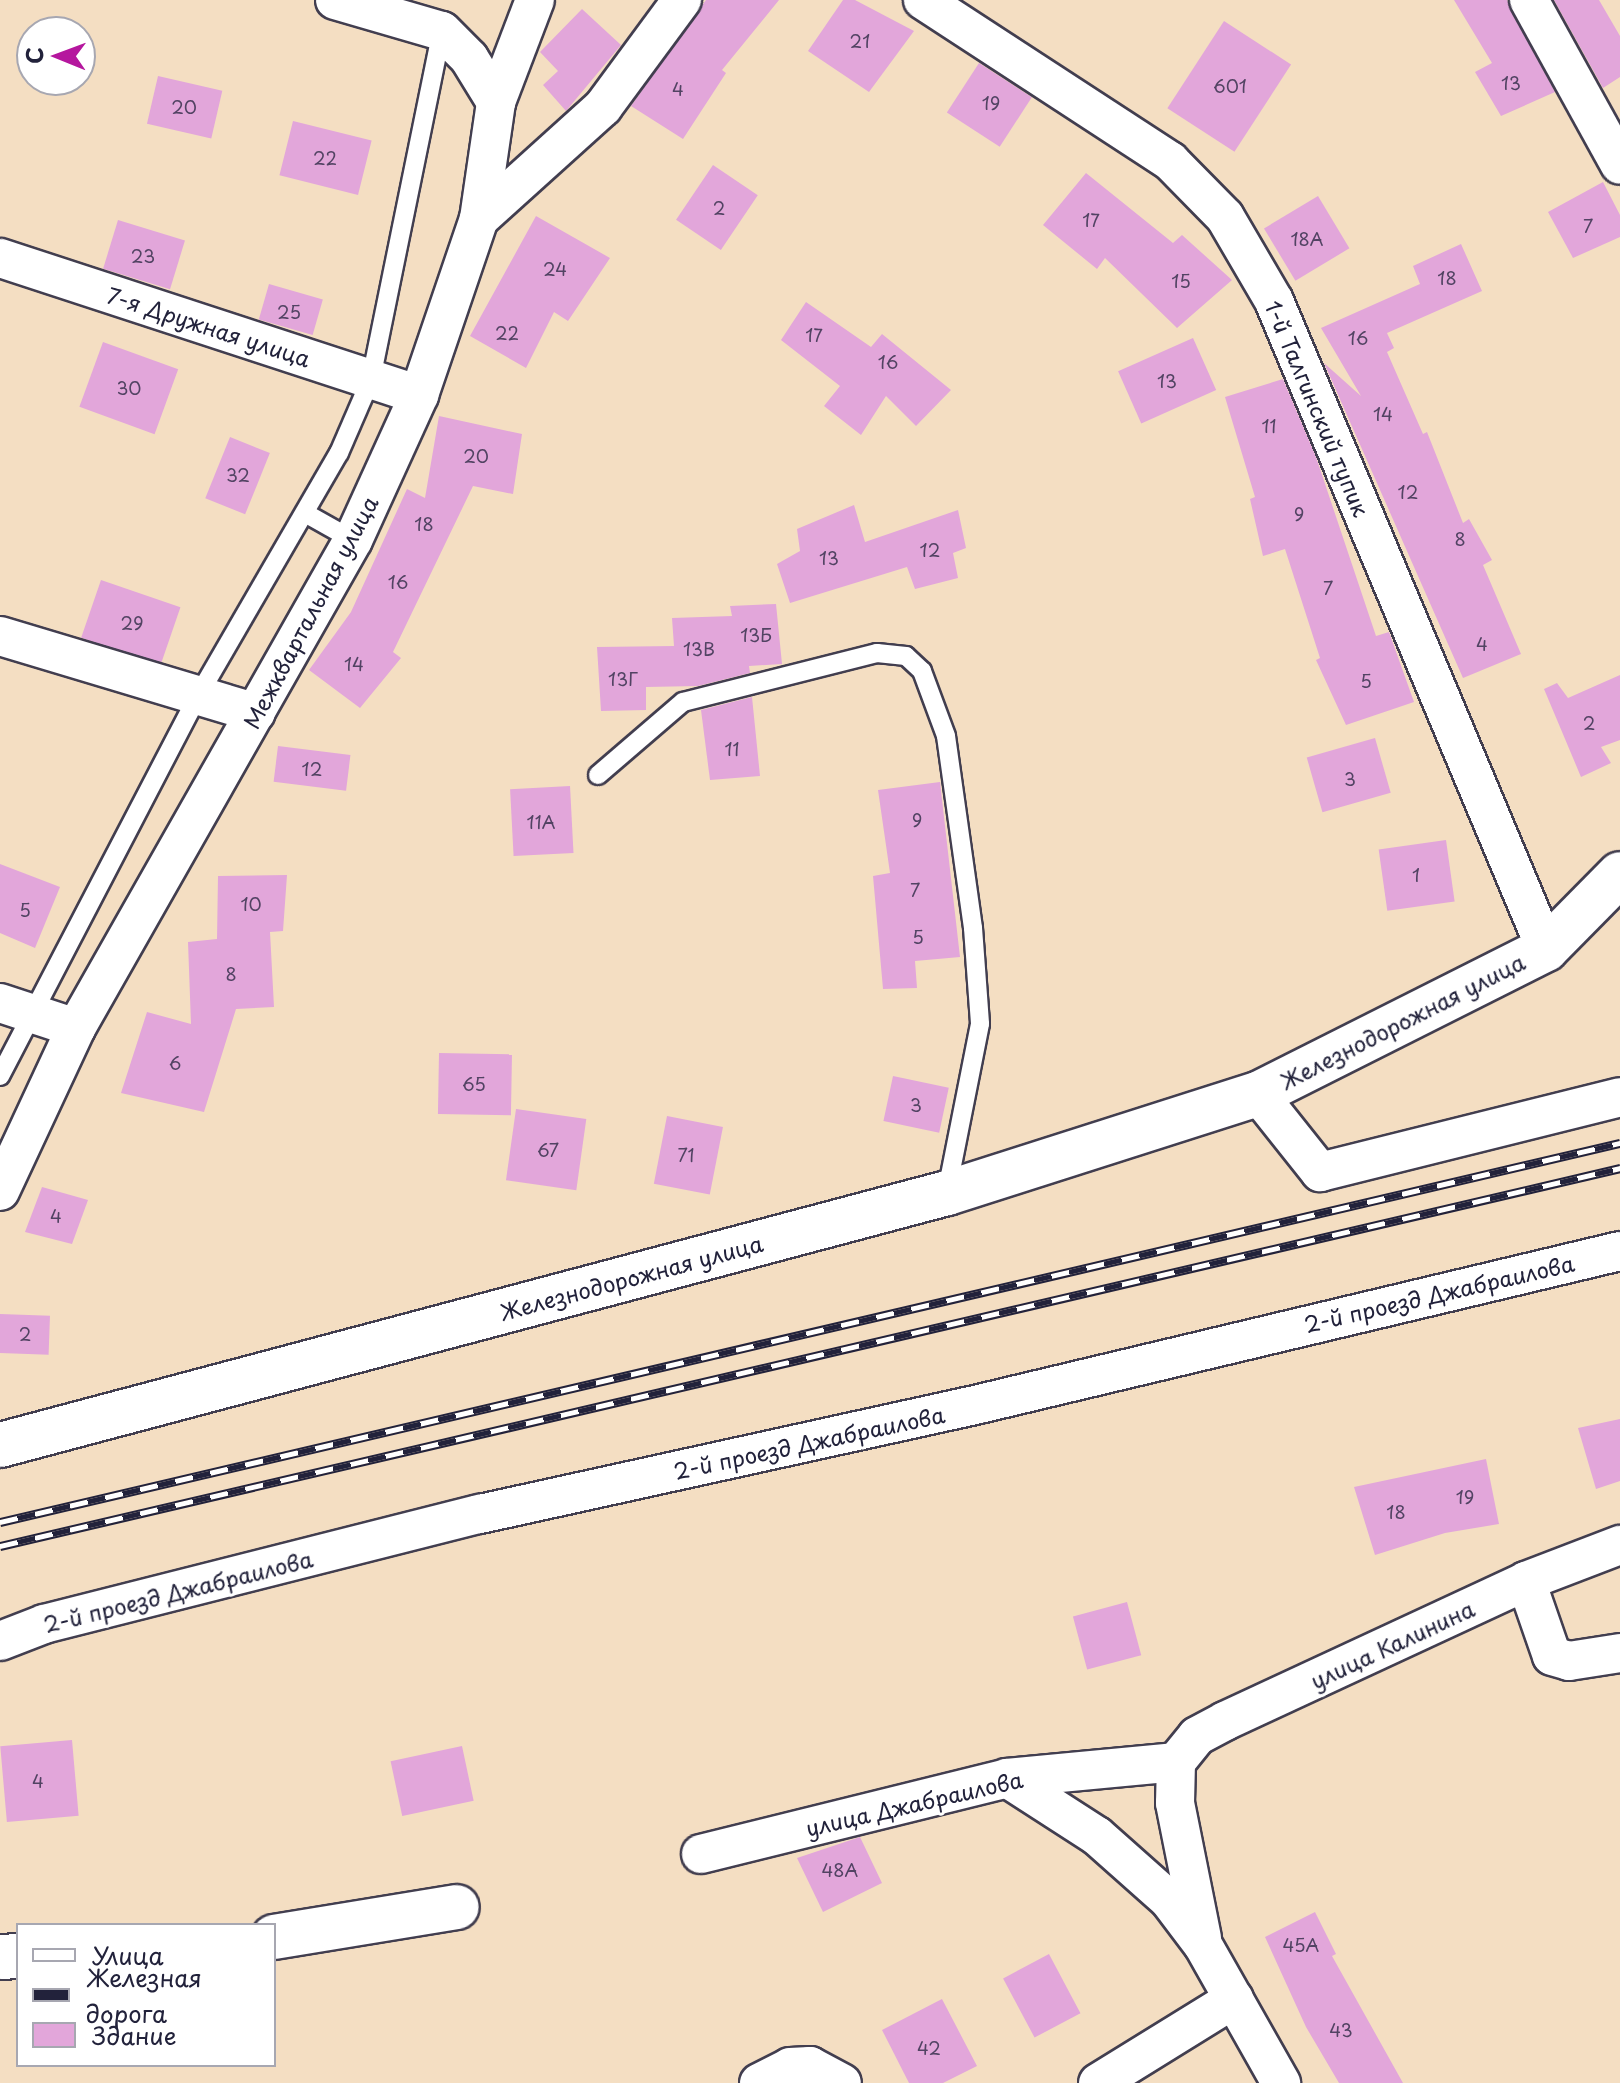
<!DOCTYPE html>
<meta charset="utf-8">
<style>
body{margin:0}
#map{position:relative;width:1620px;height:2083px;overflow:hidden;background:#f4dec2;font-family:"Playpen Sans",sans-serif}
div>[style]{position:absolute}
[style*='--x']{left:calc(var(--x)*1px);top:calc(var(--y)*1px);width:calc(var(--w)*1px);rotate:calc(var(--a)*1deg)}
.building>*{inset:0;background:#e2a6da;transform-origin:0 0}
.roads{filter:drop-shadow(2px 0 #423e4f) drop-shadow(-2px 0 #423e4f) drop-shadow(0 2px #423e4f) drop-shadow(0 -2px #423e4f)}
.lane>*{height:18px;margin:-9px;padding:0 9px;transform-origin:9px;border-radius:9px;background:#fff}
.street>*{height:38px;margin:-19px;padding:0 19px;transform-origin:19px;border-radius:19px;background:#fff}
.secondary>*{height:44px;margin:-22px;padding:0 22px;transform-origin:22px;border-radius:22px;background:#fff}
.rail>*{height:9px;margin-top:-4.5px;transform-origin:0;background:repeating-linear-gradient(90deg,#fff 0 18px,#22223b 0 36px);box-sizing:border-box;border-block:2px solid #22223b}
span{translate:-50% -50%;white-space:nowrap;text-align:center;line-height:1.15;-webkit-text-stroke:6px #fff;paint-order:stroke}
.number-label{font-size:18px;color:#524363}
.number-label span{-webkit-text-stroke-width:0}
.street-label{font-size:22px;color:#22223b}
.legend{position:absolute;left:16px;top:1923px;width:260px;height:144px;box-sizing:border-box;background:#fff;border:2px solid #a7a7b1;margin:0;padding:10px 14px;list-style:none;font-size:24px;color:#22223b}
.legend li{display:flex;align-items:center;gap:16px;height:40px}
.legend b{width:40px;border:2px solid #a7a7b1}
.north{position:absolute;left:16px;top:16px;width:80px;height:80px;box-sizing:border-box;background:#fff;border:2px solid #a7a7b1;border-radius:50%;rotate:271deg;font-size:22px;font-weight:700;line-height:32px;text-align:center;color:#22223b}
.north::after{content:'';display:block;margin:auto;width:28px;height:36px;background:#b5179e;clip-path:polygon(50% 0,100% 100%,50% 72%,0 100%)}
</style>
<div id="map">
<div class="building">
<div style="clip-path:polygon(706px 0,779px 0,722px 70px,726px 73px,683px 139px,631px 106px)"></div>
<div style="clip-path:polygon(843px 0,855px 0,914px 31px,869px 92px,808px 51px)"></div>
<div style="clip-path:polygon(1454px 0,1507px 0,1555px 92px,1501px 116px,1475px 72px,1492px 63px)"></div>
<div style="clip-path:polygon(1554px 0,1599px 0,1620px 36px,1620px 77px,1603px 88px)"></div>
<div style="clip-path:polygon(582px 9px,621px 45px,566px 111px,543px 85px,558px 71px,540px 52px)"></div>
<div style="left:1224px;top:21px;width:80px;height:104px;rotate:33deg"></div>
<div style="left:979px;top:63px;width:63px;height:59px;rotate:33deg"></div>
<div style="left:158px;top:76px;width:66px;height:49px;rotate:13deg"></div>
<div style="left:293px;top:121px;width:81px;height:56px;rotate:14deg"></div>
<div style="left:713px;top:165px;width:54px;height:66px;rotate:34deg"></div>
<div style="clip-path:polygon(1086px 173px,1173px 243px,1182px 235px,1232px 280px,1177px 328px,1105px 258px,1097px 269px,1043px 225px)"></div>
<div style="clip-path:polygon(1603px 182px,1620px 215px,1620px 237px,1573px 258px,1548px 212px)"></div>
<div style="left:1318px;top:196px;width:61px;height:63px;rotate:59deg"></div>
<div style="clip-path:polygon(536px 216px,610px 258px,568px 321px,554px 312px,526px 368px,470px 336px)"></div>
<div style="left:118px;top:220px;width:70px;height:51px;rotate:17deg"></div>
<div style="clip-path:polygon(1461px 244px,1482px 291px,1387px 333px,1394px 348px,1387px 352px,1423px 434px,1427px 432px,1463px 523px,1469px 519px,1492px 560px,1483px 565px,1521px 654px,1463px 678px,1324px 363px,1361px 396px,1321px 328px,1420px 284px,1413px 266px)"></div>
<div style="left:269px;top:284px;width:56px;height:37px;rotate:16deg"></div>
<div style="clip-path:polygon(806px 302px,871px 347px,882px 334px,951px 390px,916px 426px,886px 396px,861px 435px,824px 406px,840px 386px,781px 340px)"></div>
<div style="left:1193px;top:338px;width:57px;height:82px;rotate:66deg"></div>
<div style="left:103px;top:342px;width:80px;height:69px;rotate:20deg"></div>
<div style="clip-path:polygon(1283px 379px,1316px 457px,1376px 636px,1389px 632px,1414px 702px,1346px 725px,1316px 660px,1320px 658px,1285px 549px,1263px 556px,1250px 499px,1255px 497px,1225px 397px)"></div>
<div style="clip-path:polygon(439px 416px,522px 434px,513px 494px,473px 486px,393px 652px,401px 658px,360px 708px,309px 670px,351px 612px,407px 489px,425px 498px)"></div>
<div style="left:230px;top:437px;width:43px;height:66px;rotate:22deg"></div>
<div style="clip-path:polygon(854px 505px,865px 542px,958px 510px,966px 548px,953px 553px,958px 578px,915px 589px,907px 567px,790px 603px,777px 564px,800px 551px,797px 529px)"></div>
<div style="left:101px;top:580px;width:84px;height:61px;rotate:19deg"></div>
<div style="clip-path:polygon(776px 604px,782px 664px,749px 666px,750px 673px,698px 686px,646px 687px,646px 710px,601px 711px,597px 647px,674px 646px,672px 618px,732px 616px,730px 606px)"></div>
<div style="clip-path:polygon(1620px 675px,1620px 740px,1601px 747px,1611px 763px,1581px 777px,1544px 689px,1557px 683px,1568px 698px)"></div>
<div style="clip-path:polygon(752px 697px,760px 776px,710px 780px,701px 710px)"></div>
<div style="left:1375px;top:738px;width:57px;height:71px;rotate:74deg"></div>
<div style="left:278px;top:746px;width:73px;height:36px;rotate:7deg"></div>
<div style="clip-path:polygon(940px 782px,960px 957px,915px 961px,917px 988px,883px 989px,873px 876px,890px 873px,878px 790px)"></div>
<div style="left:570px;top:786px;width:67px;height:60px;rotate:87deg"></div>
<div style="left:1446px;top:840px;width:62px;height:68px;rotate:82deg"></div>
<div style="clip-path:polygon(0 864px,60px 887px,35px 948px,0 933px)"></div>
<div style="clip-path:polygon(287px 875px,283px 931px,270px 932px,274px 1007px,236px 1009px,204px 1112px,121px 1093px,147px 1012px,191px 1024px,188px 942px,217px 939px,218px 876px)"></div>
<div style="left:439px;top:1053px;width:73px;height:61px;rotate:1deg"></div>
<div style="left:893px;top:1076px;width:57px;height:46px;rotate:12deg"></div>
<div style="left:516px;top:1109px;width:71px;height:72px;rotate:8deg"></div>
<div style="left:667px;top:1116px;width:57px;height:69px;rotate:11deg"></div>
<div style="clip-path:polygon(42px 1187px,88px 1200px,72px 1244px,25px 1232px)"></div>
<div style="left:0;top:1314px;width:50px;height:39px;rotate:2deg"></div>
<div style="clip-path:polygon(1620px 1419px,1620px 1481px,1596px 1489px,1578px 1428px)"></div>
<div style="clip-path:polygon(1486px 1459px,1499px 1524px,1445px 1533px,1375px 1555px,1354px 1487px)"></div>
<div style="left:1127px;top:1602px;width:55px;height:56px;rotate:75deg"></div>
<div style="left:72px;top:1740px;width:76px;height:72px;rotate:85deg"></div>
<div style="left:462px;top:1746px;width:56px;height:73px;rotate:78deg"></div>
<div style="clip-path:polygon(860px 1837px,882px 1883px,823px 1912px,797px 1858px)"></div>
<div style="clip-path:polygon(1315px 1912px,1336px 1954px,1332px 1956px,1403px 2083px,1339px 2083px,1306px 2027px,1265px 1937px)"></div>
<div style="left:1049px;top:1954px;width:67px;height:52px;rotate:62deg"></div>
<div style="clip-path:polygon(942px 1999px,977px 2066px,943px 2083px,909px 2083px,882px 2030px)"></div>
</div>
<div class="roads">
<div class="lane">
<div style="--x:305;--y:513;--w:55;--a:29.4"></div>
<div style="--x:598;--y:775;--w:112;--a:-40.7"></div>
<div style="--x:683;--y:702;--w:200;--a:-14.2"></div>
<div style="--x:877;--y:653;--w:29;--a:6"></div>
<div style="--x:906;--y:656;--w:22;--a:43"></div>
<div style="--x:922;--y:671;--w:69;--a:69.7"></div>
<div style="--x:946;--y:736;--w:194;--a:82"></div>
<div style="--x:973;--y:928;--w:96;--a:85.8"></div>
<div style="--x:980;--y:1024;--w:169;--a:101.2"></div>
<div style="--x:0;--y:1076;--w:428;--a:-62.5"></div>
<div style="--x:198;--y:696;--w:281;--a:-59.9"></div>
<div style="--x:339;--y:453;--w:81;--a:-66.6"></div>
<div style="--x:371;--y:379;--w:355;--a:-78.5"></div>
</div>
<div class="street">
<div style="--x:335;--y:0;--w:111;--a:16.2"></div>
<div style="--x:442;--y:31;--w:38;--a:45"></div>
<div style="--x:469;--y:58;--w:52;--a:58.5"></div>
<div style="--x:923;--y:0;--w:295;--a:33.1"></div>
<div style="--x:1170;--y:161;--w:78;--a:45.5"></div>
<div style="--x:1225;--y:217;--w:97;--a:59.7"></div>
<div style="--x:1274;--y:301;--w:703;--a:67.23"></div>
<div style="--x:1529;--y:0;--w:188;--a:61.1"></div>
<div style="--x:479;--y:219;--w:167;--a:-42.1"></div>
<div style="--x:603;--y:107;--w:133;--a:-53.6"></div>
<div style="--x:0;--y:258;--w:441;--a:18.1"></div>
<div style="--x:0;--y:636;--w:267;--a:16.7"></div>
<div style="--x:0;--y:1003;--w:80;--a:18.2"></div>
<div style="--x:1258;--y:1094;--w:100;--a:51.5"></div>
<div style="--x:1320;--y:1172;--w:309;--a:-14"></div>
<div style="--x:0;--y:1191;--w:180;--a:-65"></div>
<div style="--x:76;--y:1028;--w:561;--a:-60.42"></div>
<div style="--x:353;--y:540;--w:159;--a:-65.5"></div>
<div style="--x:419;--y:395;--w:186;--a:-71.2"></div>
<div style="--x:479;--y:219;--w:118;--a:-81.7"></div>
<div style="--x:496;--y:102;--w:109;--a:-69.1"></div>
<div style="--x:1526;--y:1581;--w:79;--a:70.9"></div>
<div style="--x:1552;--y:1656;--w:18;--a:16"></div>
<div style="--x:1569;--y:1661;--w:52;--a:-8.9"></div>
<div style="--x:0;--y:1641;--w:47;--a:-21.1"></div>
<div style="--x:44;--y:1624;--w:450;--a:-14.2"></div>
<div style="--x:480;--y:1514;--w:507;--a:-12.42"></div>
<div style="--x:975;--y:1405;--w:663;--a:-13.43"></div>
<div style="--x:1176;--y:1762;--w:33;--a:-51"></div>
<div style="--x:1197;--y:1736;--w:32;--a:-28"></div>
<div style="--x:1225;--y:1721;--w:332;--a:-24.9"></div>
<div style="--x:1526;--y:1581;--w:101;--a:-21"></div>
<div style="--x:1176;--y:1762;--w:41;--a:91.4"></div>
<div style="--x:1175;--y:1803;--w:138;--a:78.7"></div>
<div style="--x:1007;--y:1778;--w:107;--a:32.8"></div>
<div style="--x:1097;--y:1836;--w:96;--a:41.6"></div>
<div style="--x:1169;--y:1900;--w:56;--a:52.9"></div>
<div style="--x:1203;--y:1945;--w:159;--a:60.5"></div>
<div style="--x:701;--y:1854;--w:315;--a:-13.9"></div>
<div style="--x:1007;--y:1778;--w:170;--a:-5.4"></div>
<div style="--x:759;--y:2083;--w:35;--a:-27"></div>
<div style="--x:790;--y:2067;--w:20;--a:-3"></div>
<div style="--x:810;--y:2066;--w:36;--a:28"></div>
<div style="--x:1098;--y:2083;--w:160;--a:-31.7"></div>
</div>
<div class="secondary">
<div style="--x:0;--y:1445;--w:980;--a:-14.9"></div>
<div style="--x:947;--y:1193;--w:326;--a:-17.7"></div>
<div style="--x:1258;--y:1094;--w:322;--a:-26.7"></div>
<div style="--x:1546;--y:949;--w:105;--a:-45.4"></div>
<div style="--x:274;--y:1937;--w:185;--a:-9.3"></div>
<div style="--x:0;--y:1957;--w:18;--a:-3"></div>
</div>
</div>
<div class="rail">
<div style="--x:0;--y:1522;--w:1664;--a:-13.17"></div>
<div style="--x:0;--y:1546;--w:1664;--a:-13.13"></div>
</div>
<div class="number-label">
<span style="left:860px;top:41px">21</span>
<span style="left:1511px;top:83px">13</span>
<span style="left:1230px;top:86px">601</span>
<span style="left:678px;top:89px">4</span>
<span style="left:991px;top:103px">19</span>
<span style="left:184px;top:107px">20</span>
<span style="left:325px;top:158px">22</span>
<span style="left:719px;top:208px">2</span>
<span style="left:1091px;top:220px">17</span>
<span style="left:1588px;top:226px">7</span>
<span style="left:1307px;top:239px">18А</span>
<span style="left:143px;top:256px">23</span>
<span style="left:555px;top:269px">24</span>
<span style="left:1447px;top:278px">18</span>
<span style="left:1181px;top:281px">15</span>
<span style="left:289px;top:312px">25</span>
<span style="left:507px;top:333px">22</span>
<span style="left:814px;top:335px">17</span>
<span style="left:1358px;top:338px">16</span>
<span style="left:888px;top:362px">16</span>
<span style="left:1167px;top:381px">13</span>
<span style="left:129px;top:388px">30</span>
<span style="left:1383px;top:414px">14</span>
<span style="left:1269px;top:426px">11</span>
<span style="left:476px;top:456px">20</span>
<span style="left:238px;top:475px">32</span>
<span style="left:1408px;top:492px">12</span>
<span style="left:1299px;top:514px">9</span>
<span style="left:424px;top:524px">18</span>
<span style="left:1460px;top:539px">8</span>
<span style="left:930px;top:550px">12</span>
<span style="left:829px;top:558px">13</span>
<span style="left:398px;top:582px">16</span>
<span style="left:1328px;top:588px">7</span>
<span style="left:132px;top:623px">29</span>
<span style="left:756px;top:635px">13Б</span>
<span style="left:1482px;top:644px">4</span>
<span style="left:699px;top:649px">13В</span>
<span style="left:354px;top:664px">14</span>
<span style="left:623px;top:679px">13Г</span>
<span style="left:1366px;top:681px">5</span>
<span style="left:1589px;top:723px">2</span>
<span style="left:732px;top:749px">11</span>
<span style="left:312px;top:769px">12</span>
<span style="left:1350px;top:779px">3</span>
<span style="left:917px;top:820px">9</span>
<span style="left:541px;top:822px">11А</span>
<span style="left:1416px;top:875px">1</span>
<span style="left:915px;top:890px">7</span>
<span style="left:251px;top:904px">10</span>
<span style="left:25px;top:910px">5</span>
<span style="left:918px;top:937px">5</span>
<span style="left:231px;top:974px">8</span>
<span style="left:175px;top:1063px">6</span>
<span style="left:474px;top:1084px">65</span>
<span style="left:916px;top:1105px">3</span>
<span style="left:548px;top:1150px">67</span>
<span style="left:686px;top:1155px">71</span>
<span style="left:56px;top:1216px">4</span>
<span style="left:25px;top:1334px">2</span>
<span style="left:1465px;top:1497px">19</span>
<span style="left:1396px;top:1512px">18</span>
<span style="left:38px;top:1781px">4</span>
<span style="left:840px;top:1870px">48А</span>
<span style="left:1301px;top:1945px">45А</span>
<span style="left:1341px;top:2030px">43</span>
<span style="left:929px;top:2048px">42</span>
</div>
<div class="street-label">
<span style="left:209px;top:326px;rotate:18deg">7-я Дружная улица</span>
<span style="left:1318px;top:408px;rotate:67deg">1-й Талгинский тупик</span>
<span style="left:310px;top:612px;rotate:-62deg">Межквартальная улица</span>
<span style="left:1402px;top:1021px;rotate:-27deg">Железнодорожная улица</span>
<span style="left:631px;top:1277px;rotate:-15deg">Железнодорожная улица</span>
<span style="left:1439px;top:1293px;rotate:-13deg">2-й проезд Джабраилова</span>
<span style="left:809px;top:1442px;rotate:-12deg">2-й проезд Джабраилова</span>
<span style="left:178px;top:1591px;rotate:-14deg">2-й проезд Джабраилова</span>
<span style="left:1392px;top:1644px;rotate:-25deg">улица Калинина</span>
<span style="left:914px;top:1803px;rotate:-13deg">улица Джабраилова</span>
</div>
<ul class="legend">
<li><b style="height:10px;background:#fff"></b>Улица</li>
<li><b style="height:10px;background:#22223b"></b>Железная дорога</li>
<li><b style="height:22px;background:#e2a6da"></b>Здание</li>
</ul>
<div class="north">С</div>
</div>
